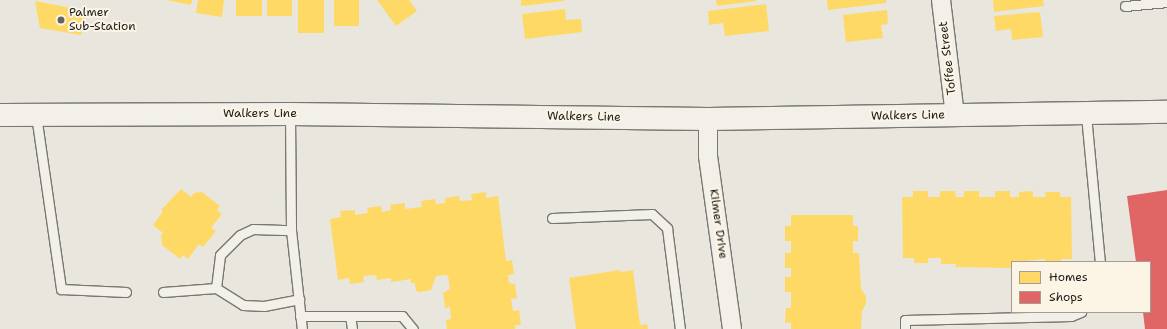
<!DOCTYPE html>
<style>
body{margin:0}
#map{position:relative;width:1167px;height:329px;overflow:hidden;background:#e9e6de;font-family:"Shantell Sans",sans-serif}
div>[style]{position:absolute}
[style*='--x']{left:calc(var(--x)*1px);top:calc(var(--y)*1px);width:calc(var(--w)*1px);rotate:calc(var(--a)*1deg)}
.homes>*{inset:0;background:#ffd966;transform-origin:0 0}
.shops>*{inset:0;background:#e06666}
.roads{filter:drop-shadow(1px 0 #787773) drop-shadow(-1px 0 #787773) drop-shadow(0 1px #787773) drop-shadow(0 -1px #787773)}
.service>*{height:9px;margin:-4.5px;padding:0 4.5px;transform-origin:4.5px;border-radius:4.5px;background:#f3f0ea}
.minor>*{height:18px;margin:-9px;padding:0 9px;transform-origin:9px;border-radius:9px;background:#f3f0ea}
.secondary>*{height:22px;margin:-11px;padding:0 11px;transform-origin:11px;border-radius:11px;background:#f3f0ea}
.dots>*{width:11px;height:11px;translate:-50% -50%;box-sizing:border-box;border:2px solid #fcf5e5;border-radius:50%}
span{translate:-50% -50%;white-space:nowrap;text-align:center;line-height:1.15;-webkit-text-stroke:4px #fcf5e5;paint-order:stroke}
.poi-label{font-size:12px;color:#1c1c1c}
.left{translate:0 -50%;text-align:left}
.street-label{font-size:12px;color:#1c1c1c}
.legend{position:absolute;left:1011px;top:261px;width:140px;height:52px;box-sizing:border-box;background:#fcf5e5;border:1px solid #a29e95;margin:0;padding:5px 7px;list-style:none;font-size:12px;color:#1c1c1c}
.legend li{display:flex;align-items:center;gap:8px;height:20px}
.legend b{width:20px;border:1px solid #a29e95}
</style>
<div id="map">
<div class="homes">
<div style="clip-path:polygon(166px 0,192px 0,191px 5px)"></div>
<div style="clip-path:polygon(198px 0,224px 0,222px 17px,196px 13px)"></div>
<div style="left:236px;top:0;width:26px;height:16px"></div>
<div style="left:267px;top:0;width:25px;height:16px"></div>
<div style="left:298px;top:0;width:26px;height:33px"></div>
<div style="left:334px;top:0;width:25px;height:26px"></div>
<div style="clip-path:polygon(377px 0,409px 0,417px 11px,396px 26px)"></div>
<div style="clip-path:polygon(521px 0,564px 0,564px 1px,521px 6px)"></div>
<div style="clip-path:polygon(716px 0,756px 0,756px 1px,717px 6px)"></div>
<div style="clip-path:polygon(827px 0,886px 0,886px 3px,828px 10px)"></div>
<div style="clip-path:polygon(993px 0,1043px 0,1044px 6px,994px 12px)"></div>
<div style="clip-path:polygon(35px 1px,86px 11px,81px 35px,40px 28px)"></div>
<div style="clip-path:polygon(766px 4px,769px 31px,725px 36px,723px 23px,709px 25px,708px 11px)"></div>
<div style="clip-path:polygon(565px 9px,566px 20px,581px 19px,582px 32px,525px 39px,522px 14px)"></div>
<div style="clip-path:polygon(887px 10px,888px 24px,881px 25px,883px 38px,846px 42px,843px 15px)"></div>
<div style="clip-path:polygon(1040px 12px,1043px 37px,1012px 40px,1011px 29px,996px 31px,994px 16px)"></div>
<div style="clip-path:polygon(181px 189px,191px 197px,194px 193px,202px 192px,220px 206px,217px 210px,222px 214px,211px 228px,216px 231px,203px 247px,199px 244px,188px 259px,183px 255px,180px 259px,162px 245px,161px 236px,163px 233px,153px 225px,162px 213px,162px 209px)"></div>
<div style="clip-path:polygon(913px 191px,928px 191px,928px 197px,940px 197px,940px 191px,955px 191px,956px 197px,964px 197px,964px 191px,979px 191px,979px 197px,995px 197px,995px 191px,1010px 191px,1010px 197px,1019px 197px,1019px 192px,1033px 191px,1033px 197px,1046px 197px,1045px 192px,1060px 192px,1060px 197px,1071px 197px,1072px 259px,1061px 259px,1061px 262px,1045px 262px,1045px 259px,1012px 262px,1012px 268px,955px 267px,956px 264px,941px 264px,941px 258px,928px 258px,928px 263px,914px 263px,914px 258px,903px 258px,902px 197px,913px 197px)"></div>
<div style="clip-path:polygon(486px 192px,486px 198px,498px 196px,506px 261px,512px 260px,514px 274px,508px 275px,509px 283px,515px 284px,517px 298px,511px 299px,513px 311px,519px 310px,521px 325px,515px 325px,515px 329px,447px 329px,446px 320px,451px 319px,450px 307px,445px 308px,443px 293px,450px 289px,448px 276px,445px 275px,436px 276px,431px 290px,420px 292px,416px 291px,415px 283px,411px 283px,411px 279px,391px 282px,391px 278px,377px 280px,376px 275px,363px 276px,364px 282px,350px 284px,349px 278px,338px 280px,330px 219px,341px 217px,340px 211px,355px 210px,355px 215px,368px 213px,367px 208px,381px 206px,382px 212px,391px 210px,390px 205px,405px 203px,405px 209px,422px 207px,421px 201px,435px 199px,436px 204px,445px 203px,445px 198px,459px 196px,460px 201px,472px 200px,471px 194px)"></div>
<div style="clip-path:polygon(791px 215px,853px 215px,853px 226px,858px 226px,858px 241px,853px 241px,853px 253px,859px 253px,861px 289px,866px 296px,866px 304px,862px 311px,861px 329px,791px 329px,791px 322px,785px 323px,786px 308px,791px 308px,791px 292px,785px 292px,785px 277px,791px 277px,791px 268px,785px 268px,785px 253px,791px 253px,791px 241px,785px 241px,785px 226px,791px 226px)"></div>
<div style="clip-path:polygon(620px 270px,621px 272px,633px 270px,640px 325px,647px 324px,648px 329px,576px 329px,569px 278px)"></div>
</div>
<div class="shops">
<div style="clip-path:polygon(1167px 190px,1167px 329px,1145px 329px,1143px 312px,1150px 312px,1150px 262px,1136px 262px,1127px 196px)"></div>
</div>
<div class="roads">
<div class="service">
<div style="--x:1125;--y:6;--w:42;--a:-5.4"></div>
<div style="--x:290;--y:114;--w:116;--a:89.5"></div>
<div style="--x:291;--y:230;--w:100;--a:83.7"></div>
<div style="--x:36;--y:115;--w:176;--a:81.8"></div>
<div style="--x:61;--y:289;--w:65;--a:2.6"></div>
<div style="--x:1086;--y:115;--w:148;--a:84.6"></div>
<div style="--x:552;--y:218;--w:100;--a:-2.3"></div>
<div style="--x:652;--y:214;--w:21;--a:43"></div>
<div style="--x:667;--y:228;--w:102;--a:82.7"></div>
<div style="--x:216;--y:288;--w:33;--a:-83"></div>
<div style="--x:220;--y:255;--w:28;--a:-45"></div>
<div style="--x:240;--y:235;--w:14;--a:-25"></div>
<div style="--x:253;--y:229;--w:38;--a:2"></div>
<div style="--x:163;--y:292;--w:53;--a:-4.3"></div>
<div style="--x:216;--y:288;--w:32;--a:32"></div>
<div style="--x:243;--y:305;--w:21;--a:3"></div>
<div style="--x:264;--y:306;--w:36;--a:-11"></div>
<div style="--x:300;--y:316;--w:102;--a:0"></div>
<div style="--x:402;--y:316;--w:17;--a:50"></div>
<div style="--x:350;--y:316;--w:13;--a:81"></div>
<div style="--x:905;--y:329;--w:9;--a:-90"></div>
<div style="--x:905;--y:320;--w:166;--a:-1.4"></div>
<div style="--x:1071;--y:316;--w:11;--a:-22"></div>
</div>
<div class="minor">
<div style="--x:941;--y:0;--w:117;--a:83.1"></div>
<div style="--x:708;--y:119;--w:37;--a:90"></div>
<div style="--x:708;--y:156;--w:175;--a:82.1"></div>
</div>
<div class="secondary">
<div style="--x:0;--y:115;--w:290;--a:-0.2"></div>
<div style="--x:290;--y:114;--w:418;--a:0.7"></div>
<div style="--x:708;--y:119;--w:459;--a:-0.9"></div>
</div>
</div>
<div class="dots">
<div style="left:61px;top:20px;background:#646360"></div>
</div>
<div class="poi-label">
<span class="left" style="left:69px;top:20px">Palmer<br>Sub-Station</span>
</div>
<div class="street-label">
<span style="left:948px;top:58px;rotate:-97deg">Toffee Street</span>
<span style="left:260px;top:114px">Walkers Line</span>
<span style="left:908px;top:116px;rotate:-1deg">Walkers Line</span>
<span style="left:584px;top:117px;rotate:1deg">Walkers Line</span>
<span style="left:718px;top:224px;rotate:82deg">Kilmer Drive</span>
</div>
<ul class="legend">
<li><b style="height:11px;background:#ffd966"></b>Homes</li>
<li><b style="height:11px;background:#e06666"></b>Shops</li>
</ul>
</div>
